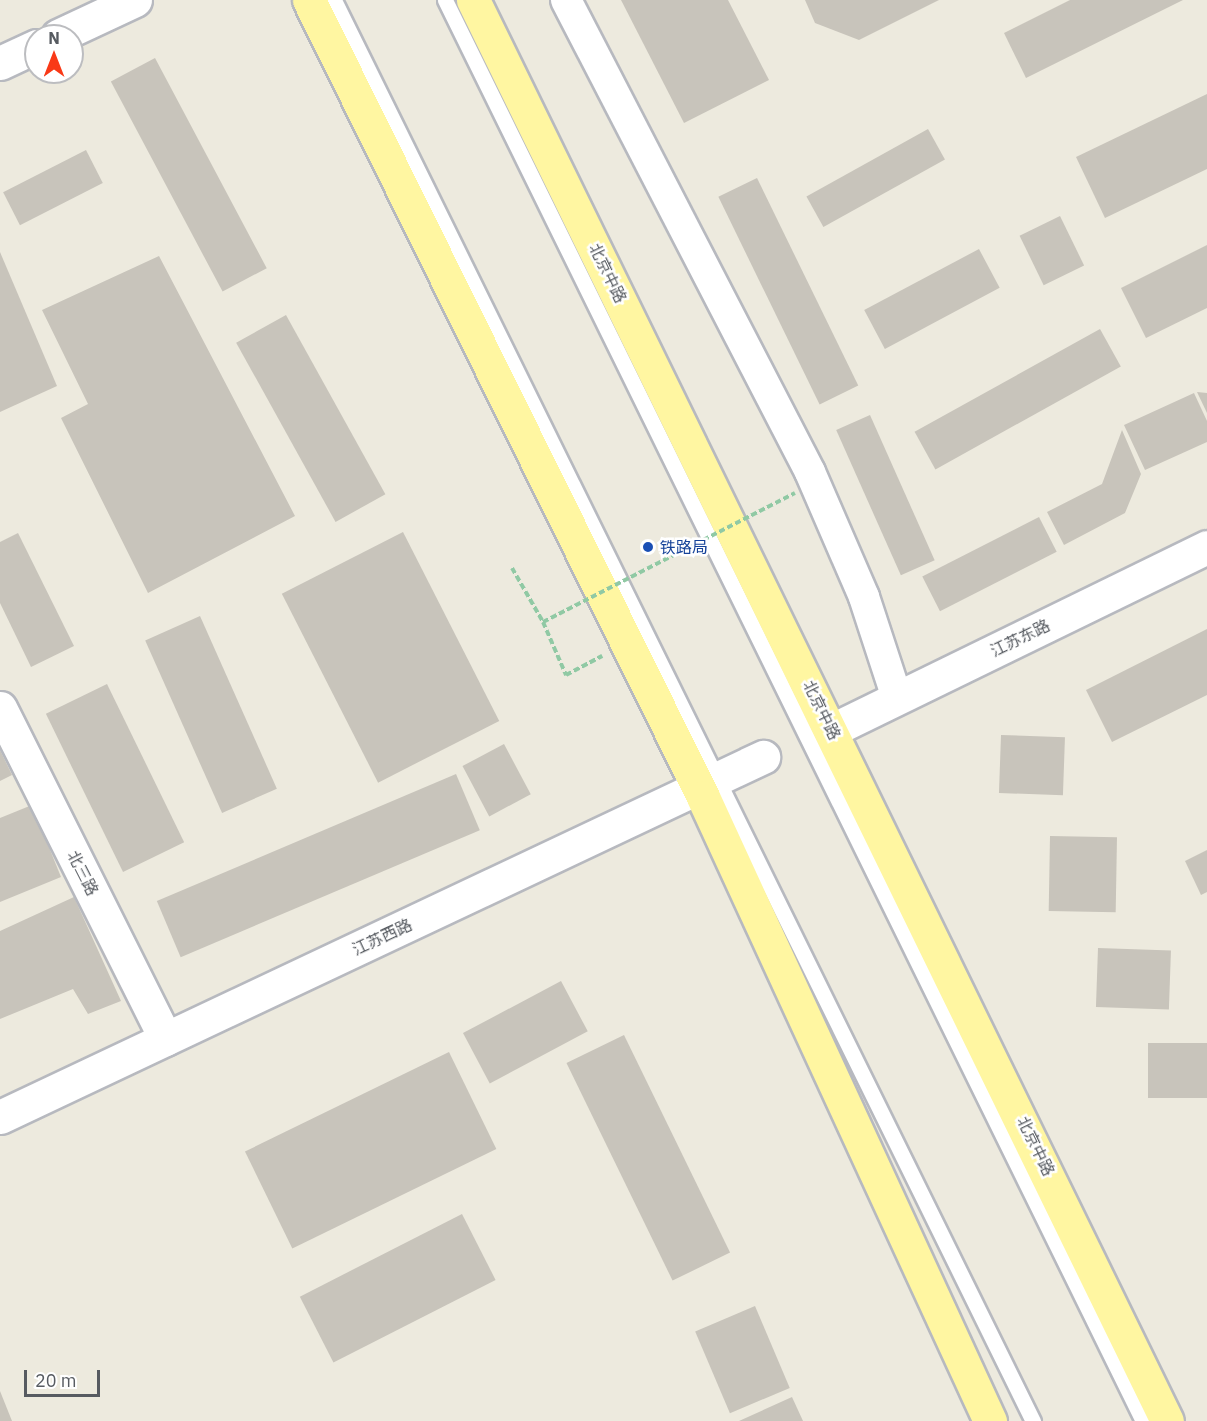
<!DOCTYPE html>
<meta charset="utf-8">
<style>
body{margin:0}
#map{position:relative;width:1207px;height:1421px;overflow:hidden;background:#edeade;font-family:"IBM Plex Sans","Noto Sans SC",sans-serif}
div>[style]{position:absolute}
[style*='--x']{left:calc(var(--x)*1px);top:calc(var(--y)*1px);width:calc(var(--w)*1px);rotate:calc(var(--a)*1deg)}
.building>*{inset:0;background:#c8c4bb;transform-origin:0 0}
.path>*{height:4px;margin-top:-2px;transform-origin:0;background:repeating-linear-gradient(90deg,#90c9a4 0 6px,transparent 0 9px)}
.roads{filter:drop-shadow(2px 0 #b7b9bf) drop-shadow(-2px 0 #b7b9bf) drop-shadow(0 2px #b7b9bf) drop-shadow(0 -2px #b7b9bf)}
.service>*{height:15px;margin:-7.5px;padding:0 7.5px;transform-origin:7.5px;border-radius:7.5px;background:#fff}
.minor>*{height:30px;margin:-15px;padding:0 15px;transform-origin:15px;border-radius:15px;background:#fff}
.tertiary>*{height:33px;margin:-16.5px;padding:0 16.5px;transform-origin:16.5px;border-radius:16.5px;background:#fff}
.primary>*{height:33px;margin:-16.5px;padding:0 16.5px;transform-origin:16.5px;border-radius:16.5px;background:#fff6a1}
.path-bridge>*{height:4px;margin-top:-2px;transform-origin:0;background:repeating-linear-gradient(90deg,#90c9a4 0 6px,transparent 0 9px)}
.dots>*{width:16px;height:16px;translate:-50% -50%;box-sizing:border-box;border:3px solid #fff;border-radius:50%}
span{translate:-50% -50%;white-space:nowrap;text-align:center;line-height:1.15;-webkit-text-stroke:5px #fff;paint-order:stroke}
.street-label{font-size:16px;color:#575b61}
.transit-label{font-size:16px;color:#164399}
.left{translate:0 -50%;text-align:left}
.north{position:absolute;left:24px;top:24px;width:60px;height:60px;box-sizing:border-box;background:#fff;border:2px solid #bcbdc0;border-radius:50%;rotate:0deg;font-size:16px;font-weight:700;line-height:24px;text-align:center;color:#575b61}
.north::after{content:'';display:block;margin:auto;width:21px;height:27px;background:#f93917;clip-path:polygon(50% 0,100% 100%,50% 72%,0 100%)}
.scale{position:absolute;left:24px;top:1370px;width:76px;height:27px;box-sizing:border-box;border:3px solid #575b61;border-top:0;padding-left:8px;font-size:18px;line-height:21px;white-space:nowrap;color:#575b61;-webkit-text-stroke:4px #fff;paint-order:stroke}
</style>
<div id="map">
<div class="building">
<div style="clip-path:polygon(621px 0,728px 0,769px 80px,684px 123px)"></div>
<div style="clip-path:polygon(805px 0,939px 0,859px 40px,815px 23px)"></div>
<div style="clip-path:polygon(1070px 0,1183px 0,1026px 78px,1004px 33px)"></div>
<div style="left:155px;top:58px;width:238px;height:50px;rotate:62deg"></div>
<div style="clip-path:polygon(1207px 94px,1207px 169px,1105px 218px,1076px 157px)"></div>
<div style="left:928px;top:129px;width:35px;height:139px;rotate:61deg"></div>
<div style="left:86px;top:150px;width:37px;height:93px;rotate:63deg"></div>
<div style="left:757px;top:178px;width:231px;height:43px;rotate:64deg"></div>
<div style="left:1060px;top:216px;width:55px;height:45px;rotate:64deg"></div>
<div style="clip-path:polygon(1207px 245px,1207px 308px,1146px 338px,1121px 288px)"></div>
<div style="left:979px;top:249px;width:44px;height:130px;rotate:62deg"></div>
<div style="clip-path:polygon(0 252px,57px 386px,0 412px)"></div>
<div style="clip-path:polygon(159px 256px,295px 516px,148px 593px,61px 418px,88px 404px,42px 310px)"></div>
<div style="left:286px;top:315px;width:205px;height:57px;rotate:61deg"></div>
<div style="left:1100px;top:329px;width:43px;height:212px;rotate:61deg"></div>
<div style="clip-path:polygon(1197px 392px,1207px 393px,1207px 413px)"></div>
<div style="clip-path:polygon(1194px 393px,1207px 421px,1207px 442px,1145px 470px,1124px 425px)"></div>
<div style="left:870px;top:415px;width:159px;height:37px;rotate:66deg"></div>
<div style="clip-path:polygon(1122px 430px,1141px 474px,1125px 513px,1064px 545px,1047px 512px,1102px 484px)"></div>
<div style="left:1039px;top:517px;width:39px;height:131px;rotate:63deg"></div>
<div style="left:403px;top:532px;width:212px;height:136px;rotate:63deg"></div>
<div style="clip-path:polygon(18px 533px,74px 646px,31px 667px,0 603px,0 542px)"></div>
<div style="left:200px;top:616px;width:189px;height:60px;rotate:66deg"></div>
<div style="clip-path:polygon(1207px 629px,1207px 695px,1112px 742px,1086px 690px)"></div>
<div style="left:107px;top:684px;width:176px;height:68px;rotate:64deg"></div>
<div style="left:1001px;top:735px;width:64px;height:58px;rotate:2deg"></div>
<div style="left:504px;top:744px;width:57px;height:47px;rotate:62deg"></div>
<div style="clip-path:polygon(0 750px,12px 775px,0 781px)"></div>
<div style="left:456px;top:774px;width:61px;height:325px;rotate:67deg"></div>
<div style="clip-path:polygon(32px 805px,61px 877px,0 902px,0 818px)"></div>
<div style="left:1050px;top:836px;width:67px;height:75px;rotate:1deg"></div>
<div style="clip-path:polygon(1207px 850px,1207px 892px,1201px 895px,1185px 861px)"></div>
<div style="clip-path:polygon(74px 897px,121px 1001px,88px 1014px,73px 989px,0 1019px,0 931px)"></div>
<div style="left:1098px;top:948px;width:73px;height:59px;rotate:2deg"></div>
<div style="left:561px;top:981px;width:57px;height:111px;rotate:62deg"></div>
<div style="left:624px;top:1035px;width:242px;height:64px;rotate:64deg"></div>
<div style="left:1148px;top:1043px;width:59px;height:55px"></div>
<div style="left:449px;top:1052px;width:108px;height:227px;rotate:64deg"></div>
<div style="left:462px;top:1214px;width:74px;height:182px;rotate:63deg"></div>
<div style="left:755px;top:1306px;width:89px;height:65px;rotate:67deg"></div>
<div style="clip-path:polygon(0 1391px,12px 1421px,0 1421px)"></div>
<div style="clip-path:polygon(792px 1397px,803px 1421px,739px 1421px)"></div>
</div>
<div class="path">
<div style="--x:512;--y:568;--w:62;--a:60.1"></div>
<div style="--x:543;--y:622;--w:58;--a:66.5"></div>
<div style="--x:566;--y:675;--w:41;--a:-27.8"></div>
</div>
<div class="roads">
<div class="service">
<div style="--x:334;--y:0;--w:1584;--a:63.81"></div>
<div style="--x:445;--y:0;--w:1583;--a:63.84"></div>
</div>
<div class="minor">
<div style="--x:566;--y:0;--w:531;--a:62.66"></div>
<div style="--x:810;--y:472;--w:136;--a:66.6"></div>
<div style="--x:864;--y:597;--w:106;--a:71.9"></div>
</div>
<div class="tertiary">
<div style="--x:58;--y:36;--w:85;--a:-25.1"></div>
<div style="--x:0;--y:63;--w:40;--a:-25"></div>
<div style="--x:0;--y:708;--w:370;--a:63.4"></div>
<div style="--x:832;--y:730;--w:417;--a:-26"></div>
<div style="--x:0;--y:1117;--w:844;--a:-25.26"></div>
</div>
<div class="primary">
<div style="--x:309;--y:0;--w:889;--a:63.69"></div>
<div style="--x:703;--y:797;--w:687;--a:65.3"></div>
<div style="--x:473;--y:0;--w:1581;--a:63.97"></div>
</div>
</div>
<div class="path-bridge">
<div style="--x:543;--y:622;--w:283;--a:-27.1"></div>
</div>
<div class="dots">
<div style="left:648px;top:547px;background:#1a4fb4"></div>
</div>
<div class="street-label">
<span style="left:608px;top:273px;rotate:64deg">北京中路</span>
<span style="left:1020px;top:638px;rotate:-26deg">江苏东路</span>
<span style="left:822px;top:710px;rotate:64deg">北京中路</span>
<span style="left:83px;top:873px;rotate:63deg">北三路</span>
<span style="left:382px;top:937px;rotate:-25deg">江苏西路</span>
<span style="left:1036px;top:1146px;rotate:64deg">北京中路</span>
</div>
<div class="transit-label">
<span class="left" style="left:660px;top:547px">铁路局</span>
</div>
<div class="north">N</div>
<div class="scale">20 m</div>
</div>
